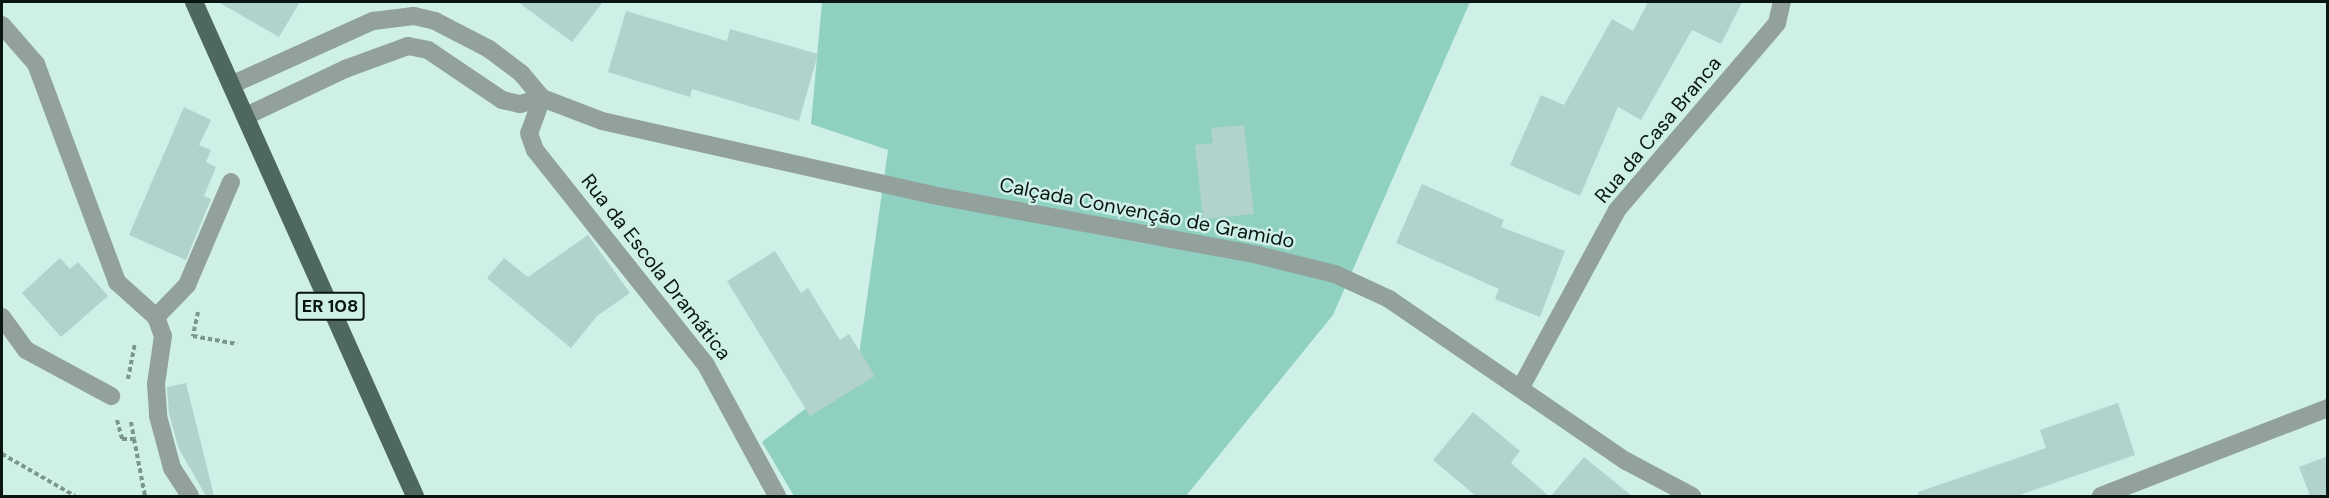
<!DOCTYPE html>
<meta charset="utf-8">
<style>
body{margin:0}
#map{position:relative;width:2329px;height:498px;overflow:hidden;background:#cef0e7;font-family:"DM Sans",sans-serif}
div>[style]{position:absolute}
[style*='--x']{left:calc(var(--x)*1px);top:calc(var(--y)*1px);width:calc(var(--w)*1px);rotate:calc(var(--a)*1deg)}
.green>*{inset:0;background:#8fd0c1}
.building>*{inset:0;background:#b2d3cb}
.path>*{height:4px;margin-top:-2px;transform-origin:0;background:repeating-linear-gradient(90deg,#7c958f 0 4.5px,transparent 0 7.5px)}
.minor>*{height:18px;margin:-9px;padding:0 9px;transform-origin:9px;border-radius:9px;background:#93a19d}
.major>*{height:18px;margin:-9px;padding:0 9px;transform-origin:9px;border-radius:9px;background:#4e6761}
span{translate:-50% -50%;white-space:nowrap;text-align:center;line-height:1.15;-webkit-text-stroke:5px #cef0e7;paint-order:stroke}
.shield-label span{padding:2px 4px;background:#cef0e7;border:2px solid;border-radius:4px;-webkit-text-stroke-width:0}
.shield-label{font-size:18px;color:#091512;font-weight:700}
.street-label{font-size:20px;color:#091512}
.frame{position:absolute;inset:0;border:3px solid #091512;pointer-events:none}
</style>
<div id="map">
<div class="green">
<div style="clip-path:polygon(822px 2px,1470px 2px,1333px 315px,1186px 496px,794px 496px,762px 442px,857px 369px,888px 150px,811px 124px)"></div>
</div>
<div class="building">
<div style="clip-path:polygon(218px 2px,300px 2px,279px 37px)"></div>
<div style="clip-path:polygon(518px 2px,603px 2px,572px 42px)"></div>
<div style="clip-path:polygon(1648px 2px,1742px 2px,1721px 44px,1692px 30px,1641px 120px,1618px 107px,1580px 196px,1510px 165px,1541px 95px,1564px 105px,1612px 19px,1633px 31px)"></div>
<div style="clip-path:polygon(626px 11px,727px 41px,730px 29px,818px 54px,799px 121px,692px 89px,690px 97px,608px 72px)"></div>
<div style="clip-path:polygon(184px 107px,211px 120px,199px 145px,211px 150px,206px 162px,216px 167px,204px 196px,211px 199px,186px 260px,129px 235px)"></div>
<div style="clip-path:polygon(1244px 125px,1254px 214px,1203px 219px,1195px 145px,1213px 143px,1211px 128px)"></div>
<div style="clip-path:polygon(1422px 184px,1504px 220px,1501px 227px,1565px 251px,1540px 317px,1495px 299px,1499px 289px,1396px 243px)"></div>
<div style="clip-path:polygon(588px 235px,630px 293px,597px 316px,571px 348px,487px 278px,504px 258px,528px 277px)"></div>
<div style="clip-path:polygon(775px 251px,801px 293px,808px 288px,840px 340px,849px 334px,875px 376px,810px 416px,727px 281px)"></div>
<div style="clip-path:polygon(60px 258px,70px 269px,78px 262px,108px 296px,61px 337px,22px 293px)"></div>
<div style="clip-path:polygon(186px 383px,214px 496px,206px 496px,179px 449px,169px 414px,167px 387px)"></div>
<div style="clip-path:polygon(2118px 403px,2135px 455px,2017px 496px,1918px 496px,1918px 492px,2046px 448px,2040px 430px)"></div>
<div style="clip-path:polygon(1473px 412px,1520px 451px,1511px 463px,1549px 496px,1476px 496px,1433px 460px)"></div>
<div style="clip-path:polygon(2328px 456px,2328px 496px,2310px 496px,2299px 467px)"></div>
<div style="clip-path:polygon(1584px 457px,1632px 496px,1551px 496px)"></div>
</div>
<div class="path">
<div style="--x:198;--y:312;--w:25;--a:102"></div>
<div style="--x:193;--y:336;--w:45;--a:10.3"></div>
<div style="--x:128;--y:379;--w:37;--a:-79"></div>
<div style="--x:117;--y:420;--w:20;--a:75"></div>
<div style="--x:122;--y:439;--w:12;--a:0"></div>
<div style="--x:134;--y:439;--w:58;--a:79.1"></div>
<div style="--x:131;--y:422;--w:17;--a:80"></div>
<div style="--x:2;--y:454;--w:84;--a:29.9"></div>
</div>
<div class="minor">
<div style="--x:2;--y:25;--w:52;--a:48.9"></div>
<div style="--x:36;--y:64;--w:233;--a:69.6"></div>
<div style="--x:117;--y:282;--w:52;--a:41.9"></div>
<div style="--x:156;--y:317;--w:20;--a:70"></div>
<div style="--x:163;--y:336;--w:49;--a:98.3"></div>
<div style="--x:156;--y:384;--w:32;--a:86"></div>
<div style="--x:158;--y:416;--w:54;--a:74.9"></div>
<div style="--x:172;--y:468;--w:33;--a:57"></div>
<div style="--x:231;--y:85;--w:156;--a:-24.3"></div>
<div style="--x:373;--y:21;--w:41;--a:-7"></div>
<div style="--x:414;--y:16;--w:22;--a:13"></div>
<div style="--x:435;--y:21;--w:61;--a:27.4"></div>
<div style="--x:489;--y:49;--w:40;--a:37"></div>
<div style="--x:521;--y:73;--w:33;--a:50"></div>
<div style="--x:542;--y:98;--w:64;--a:21"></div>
<div style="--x:602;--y:121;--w:338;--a:12.6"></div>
<div style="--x:932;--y:195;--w:331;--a:10.4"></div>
<div style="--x:1258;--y:255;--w:79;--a:13.9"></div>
<div style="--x:1335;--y:274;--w:60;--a:24.8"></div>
<div style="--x:1389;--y:299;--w:287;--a:34.4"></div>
<div style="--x:1626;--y:461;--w:75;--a:27.9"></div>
<div style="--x:542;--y:98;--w:37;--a:110"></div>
<div style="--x:529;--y:133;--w:18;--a:71"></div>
<div style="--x:535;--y:150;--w:275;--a:51.5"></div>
<div style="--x:706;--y:365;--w:149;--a:61.5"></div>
<div style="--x:246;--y:116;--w:110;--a:-25.4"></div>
<div style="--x:345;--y:69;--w:67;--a:-20.1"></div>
<div style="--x:408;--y:46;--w:20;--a:11"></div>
<div style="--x:428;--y:50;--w:89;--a:34"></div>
<div style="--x:502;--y:100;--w:18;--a:13"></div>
<div style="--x:520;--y:104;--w:23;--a:-15"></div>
<div style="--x:2;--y:317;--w:41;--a:54"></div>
<div style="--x:26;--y:350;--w:97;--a:28.4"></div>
<div style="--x:156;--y:317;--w:45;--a:-45.9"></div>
<div style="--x:187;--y:285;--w:112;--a:-66.9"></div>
<div style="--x:1521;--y:387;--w:201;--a:-61.5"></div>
<div style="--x:1617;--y:210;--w:246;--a:-49.4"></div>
<div style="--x:1777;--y:23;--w:22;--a:-77"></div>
<div style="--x:2101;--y:496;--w:243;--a:-21.2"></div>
</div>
<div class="major">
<div style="--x:194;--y:2;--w:541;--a:65.9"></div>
</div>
<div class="shield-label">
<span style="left:330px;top:306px">ER 108</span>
</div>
<div class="street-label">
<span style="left:1658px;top:130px;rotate:-50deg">Rua da Casa Branca</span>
<span style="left:1147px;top:213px;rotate:11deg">Calçada Convenção de Gramido</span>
<span style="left:656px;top:267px;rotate:52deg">Rua da Escola Dramática</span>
</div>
<div class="frame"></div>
</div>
